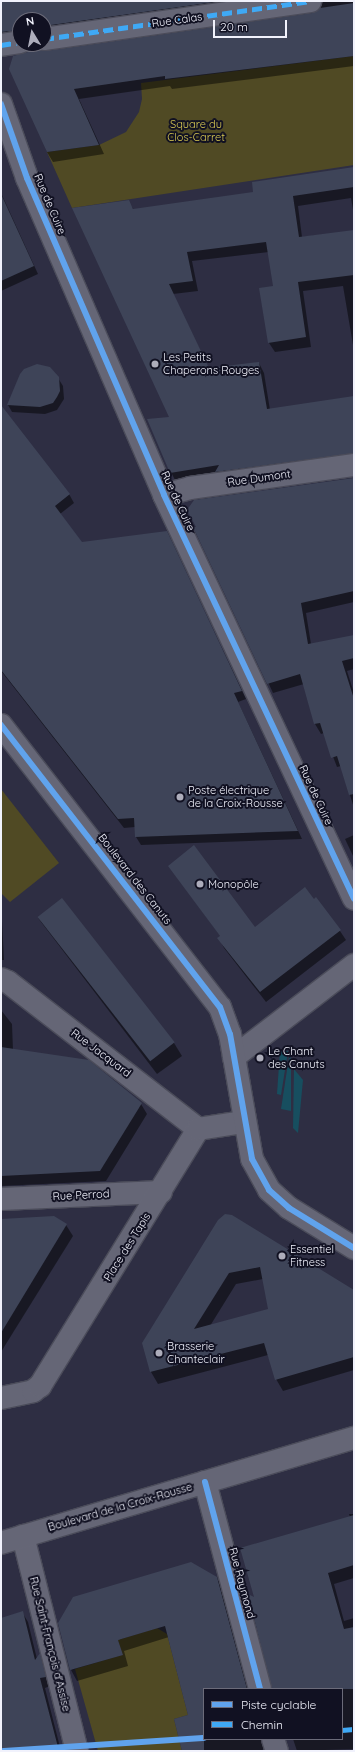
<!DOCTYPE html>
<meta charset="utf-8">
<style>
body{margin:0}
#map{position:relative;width:355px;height:1752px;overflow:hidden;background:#2e2e43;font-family:Quicksand,sans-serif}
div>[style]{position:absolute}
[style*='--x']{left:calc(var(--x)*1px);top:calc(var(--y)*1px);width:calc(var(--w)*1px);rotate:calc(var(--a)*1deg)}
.green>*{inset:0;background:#504a24}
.water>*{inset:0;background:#174e5f}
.shadow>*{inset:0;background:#0007}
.building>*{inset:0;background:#3e4458;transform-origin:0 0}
.roads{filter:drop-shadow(1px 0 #4b4c5a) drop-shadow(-1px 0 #4b4c5a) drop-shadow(0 1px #4b4c5a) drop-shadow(0 -1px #4b4c5a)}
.street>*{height:22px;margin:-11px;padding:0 11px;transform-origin:11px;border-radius:11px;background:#656676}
.secondary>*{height:22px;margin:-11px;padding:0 11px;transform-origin:11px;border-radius:11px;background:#656676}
.quiet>*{height:5px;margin-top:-2.5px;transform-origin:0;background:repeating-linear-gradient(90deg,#3fa9f5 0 10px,transparent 0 15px)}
.cycleway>*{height:6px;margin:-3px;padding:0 3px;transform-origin:3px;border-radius:3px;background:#60a3ed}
.dots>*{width:11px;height:11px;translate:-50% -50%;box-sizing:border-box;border:2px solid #112;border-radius:50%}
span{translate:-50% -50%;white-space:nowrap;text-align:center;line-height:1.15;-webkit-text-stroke:4px #112;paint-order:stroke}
.street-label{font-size:11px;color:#f1f2fc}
.park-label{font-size:11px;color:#daca53}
.poi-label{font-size:11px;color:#f1f2fc}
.left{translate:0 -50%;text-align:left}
.frame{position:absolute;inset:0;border:2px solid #f1f2fc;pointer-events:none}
.legend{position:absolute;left:203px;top:1688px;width:140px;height:52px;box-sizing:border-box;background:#112;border:1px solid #6b6b79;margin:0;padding:5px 7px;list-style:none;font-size:12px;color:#f1f2fc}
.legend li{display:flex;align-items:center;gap:8px;height:20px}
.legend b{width:20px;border:1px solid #6b6b79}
.north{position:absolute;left:12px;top:12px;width:40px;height:40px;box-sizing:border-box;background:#112;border:1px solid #6b6b79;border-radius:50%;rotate:350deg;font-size:11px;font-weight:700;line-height:16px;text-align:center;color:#f1f2fc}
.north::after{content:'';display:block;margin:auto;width:14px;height:18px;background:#adadbb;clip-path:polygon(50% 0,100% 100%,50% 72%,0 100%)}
.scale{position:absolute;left:213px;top:20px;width:74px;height:18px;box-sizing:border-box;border:2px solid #f1f2fc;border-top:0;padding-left:5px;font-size:12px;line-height:14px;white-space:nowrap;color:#f1f2fc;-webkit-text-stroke:3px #112;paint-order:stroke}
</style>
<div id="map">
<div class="green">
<div style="clip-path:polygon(354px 56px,354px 165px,72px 208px,47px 152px,99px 145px,126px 132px,139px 112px,142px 99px,141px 83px)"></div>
<div style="clip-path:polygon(1px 789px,59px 863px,10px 902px,1px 893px)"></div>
<div style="clip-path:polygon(157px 1628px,167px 1634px,188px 1715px,174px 1719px,182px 1751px,98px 1751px,75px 1669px,122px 1655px,118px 1640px)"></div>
</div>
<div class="water">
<div style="clip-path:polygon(280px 1050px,288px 1051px,281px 1095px,277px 1094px)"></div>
<div style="clip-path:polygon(289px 1057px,291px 1058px,291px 1111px,281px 1109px)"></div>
<div style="clip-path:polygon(294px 1069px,303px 1080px,298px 1133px,293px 1128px)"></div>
</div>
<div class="shadow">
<div style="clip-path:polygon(1px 1px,218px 1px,219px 10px,44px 36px,44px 20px,20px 20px,20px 39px,1px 42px)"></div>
<div style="clip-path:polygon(323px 1px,354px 1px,354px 66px,172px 89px,170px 86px,79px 99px,104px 154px,53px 162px,47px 152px,28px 53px,32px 44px,38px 51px,46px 52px,318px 12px)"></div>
<div style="clip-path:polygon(354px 168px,354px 216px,351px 198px,298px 206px,302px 237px,354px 231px,354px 351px,343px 286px,303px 291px,311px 347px,275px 352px,269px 343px,274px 286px,269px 252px,192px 261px,198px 291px,173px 294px,209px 369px,259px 363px,264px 373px,270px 410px,354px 397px,354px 463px,176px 482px,171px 472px,171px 418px,128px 201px,134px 210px,254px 193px)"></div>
<div style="clip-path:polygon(1px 193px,38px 274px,1px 291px)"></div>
<div style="clip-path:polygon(58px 378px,63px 386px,64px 399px,57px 410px,45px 414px,12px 412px,8px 405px)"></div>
<div style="clip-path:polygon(1px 407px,69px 494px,74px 503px,60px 514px,81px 543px,166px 532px,246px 699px,238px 702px,302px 839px,141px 845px,136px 837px,135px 827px,124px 828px,1px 671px)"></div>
<div style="clip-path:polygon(354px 479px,354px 602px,306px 613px,311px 644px,354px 636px,354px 669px,347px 671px,354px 693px,354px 808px,341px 766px,337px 767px,324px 733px,321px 734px,315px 724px,304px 684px,273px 693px,197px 528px)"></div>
<div style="clip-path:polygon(354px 835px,354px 858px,345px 839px)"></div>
<div style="clip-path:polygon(169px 866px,255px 928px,340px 931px,346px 940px,266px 1002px,224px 948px,219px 938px,221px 937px)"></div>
<div style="clip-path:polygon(1px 899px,4px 960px,1px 960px)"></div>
<div style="clip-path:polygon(38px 918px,174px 1043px,182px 1056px,157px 1074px)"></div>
<div style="clip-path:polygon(1px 1010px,12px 1024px,13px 1050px,141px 1104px,147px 1114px,106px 1181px,1px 1186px)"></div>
<div style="clip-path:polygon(evenodd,225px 1215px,354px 1291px,354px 1370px,283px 1391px,276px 1379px,268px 1355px,158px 1384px,151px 1372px,143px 1343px,225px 1215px,263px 1279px,269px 1310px,210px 1326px,236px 1284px,263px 1279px)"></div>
<div style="clip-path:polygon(53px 1217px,66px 1225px,73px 1236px,1px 1352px,1px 1220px)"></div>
<div style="clip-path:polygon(349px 1514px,354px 1514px,354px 1578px,334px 1584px,344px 1621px,354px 1618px,354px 1749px,297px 1751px,293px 1739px,342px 1739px,342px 1689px,273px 1689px,255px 1599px,350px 1517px)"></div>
<div style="clip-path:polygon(217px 1578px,223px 1589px,250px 1689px,204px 1689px,204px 1739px,269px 1739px,262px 1751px,183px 1751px,189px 1716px,169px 1637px,124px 1651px,128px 1666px,77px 1681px,71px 1670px)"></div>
<div style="clip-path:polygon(22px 1612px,28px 1622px,37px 1659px,40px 1655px,44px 1664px,50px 1686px,45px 1688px,61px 1751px,1px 1751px,1px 1619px)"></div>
</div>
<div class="building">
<div style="clip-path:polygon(1px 1px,215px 1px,215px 2px,44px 26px,44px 20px,20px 20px,20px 30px,1px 32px)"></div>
<div style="clip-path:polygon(354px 3px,354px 56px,165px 79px,165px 76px,74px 89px,99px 145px,47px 152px,9px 69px,13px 56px,28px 52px,32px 44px,39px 50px,46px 51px,312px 13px,320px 8px)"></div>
<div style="clip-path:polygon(354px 167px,354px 187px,293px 196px,299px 237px,354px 230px,354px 275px,298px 282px,306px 337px,268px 343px,259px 288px,273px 286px,266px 242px,187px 252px,193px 281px,169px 284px,209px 368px,259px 362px,267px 409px,354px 396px,354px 453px,215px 472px,219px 465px,170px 473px,147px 419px,169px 417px,72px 208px,129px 200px,133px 209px,253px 192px,252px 182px)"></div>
<div style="clip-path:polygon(1px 194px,34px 266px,1px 281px)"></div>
<div style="clip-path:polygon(37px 364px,50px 367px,59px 377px,60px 391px,57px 397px,53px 403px,40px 407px,7px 405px,20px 374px,24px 369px)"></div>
<div style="clip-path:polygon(1px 405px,70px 494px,55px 506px,82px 542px,167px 531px,242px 691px,234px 693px,298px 831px,135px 837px,134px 818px,118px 819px,1px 670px)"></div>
<div style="clip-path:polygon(354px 478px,354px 591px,301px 603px,308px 644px,354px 635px,354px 658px,342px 661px,354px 699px,354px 794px,349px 795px,337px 756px,331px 758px,320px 723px,314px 724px,300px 674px,267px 684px,193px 527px,196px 527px,187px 510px,194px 500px)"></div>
<div style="clip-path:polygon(194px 845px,255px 927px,305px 887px,314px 899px,316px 897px,341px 930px,260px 992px,224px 947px,217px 938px,220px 936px,168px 866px)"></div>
<div style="left:62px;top:898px;width:183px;height:31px;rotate:52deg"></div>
<div style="clip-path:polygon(1px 1047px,89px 1060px,142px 1103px,100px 1171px,1px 1176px)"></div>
<div style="clip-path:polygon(evenodd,225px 1214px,232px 1215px,354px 1290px,354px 1357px,275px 1380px,264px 1343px,150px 1372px,142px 1343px,218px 1220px,225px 1214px,260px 1267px,268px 1309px,194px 1329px,229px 1273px,260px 1267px)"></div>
<div style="clip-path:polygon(54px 1216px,67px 1224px,1px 1333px,1px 1219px)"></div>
<div style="clip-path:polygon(354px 1515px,354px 1565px,328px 1573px,344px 1629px,354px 1627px,354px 1689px,272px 1689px,248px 1594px,254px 1597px,240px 1548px)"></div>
<div style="clip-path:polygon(191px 1562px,217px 1577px,247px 1689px,204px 1689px,204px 1751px,182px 1751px,174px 1719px,188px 1715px,165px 1626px,118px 1640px,123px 1655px,70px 1670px,58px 1623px,73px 1597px)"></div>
<div style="clip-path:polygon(23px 1611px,35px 1660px,40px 1653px,46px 1677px,40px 1678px,59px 1751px,1px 1751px,1px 1618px)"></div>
</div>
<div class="roads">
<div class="street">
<div style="--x:44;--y:39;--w:269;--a:-8.1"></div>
<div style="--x:1;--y:45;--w:19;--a:-9"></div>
<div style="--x:1;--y:104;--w:78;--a:70.6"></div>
<div style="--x:27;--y:178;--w:345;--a:66.6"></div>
<div style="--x:164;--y:495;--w:446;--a:64.8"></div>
<div style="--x:164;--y:495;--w:27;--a:-15"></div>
<div style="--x:190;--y:488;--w:166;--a:-8"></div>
<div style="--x:1;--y:979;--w:8;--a:23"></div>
<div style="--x:8;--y:982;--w:240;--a:37.7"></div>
<div style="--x:234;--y:1057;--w:151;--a:-37.5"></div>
<div style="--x:1;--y:1199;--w:160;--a:-2.5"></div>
<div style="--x:1;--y:1398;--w:33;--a:-12"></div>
<div style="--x:33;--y:1391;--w:9;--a:-36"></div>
<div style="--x:40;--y:1386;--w:302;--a:-58.4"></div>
<div style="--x:198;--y:1129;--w:47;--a:-8.7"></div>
<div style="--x:205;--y:1482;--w:214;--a:75.1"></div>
<div style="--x:23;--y:1536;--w:222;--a:75.9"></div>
<div style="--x:273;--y:1739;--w:13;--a:72"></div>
</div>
<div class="secondary">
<div style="--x:1;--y:725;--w:357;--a:52.2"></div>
<div style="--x:220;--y:1007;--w:29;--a:70"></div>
<div style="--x:230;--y:1034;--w:127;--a:80"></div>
<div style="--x:252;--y:1159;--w:35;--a:61"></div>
<div style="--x:269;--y:1190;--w:27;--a:42"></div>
<div style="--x:289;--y:1208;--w:76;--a:31.6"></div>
<div style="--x:1;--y:1543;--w:368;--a:-16.6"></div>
</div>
</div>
<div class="quiet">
<div style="--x:44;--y:39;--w:269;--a:-8.1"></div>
<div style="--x:1;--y:45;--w:19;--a:-9"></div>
<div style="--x:342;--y:1730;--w:12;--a:-5"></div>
</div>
<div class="cycleway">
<div style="--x:1;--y:104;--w:78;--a:70.6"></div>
<div style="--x:27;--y:178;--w:345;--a:66.6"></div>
<div style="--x:164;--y:495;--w:446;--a:64.8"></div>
<div style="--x:1;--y:725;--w:357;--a:52.2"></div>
<div style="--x:220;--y:1007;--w:29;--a:70"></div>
<div style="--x:230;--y:1034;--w:127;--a:80"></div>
<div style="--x:252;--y:1159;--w:35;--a:61"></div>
<div style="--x:269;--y:1190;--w:27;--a:42"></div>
<div style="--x:289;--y:1208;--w:76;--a:31.6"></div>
<div style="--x:205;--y:1482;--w:214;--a:75.1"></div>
<div style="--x:3;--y:1751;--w:201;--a:-3.7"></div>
</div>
<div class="dots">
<div style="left:155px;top:364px;background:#adadbb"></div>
<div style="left:180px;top:797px;background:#adadbb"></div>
<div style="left:200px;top:884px;background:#adadbb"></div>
<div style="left:260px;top:1058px;background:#adadbb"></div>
<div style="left:282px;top:1256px;background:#adadbb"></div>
<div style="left:159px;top:1353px;background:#adadbb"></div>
</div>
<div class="street-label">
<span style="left:177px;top:20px;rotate:-8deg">Rue Calas</span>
<span style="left:50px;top:204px;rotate:67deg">Rue de Cuire</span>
<span style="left:259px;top:478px;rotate:-8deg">Rue Dumont</span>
<span style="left:178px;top:501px;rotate:65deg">Rue de Cuire</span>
<span style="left:316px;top:795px;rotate:65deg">Rue de Cuire</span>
<span style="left:135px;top:879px;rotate:52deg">Boulevard des Canuts</span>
<span style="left:101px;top:1053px;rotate:37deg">Rue Jacquard</span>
<span style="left:81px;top:1195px;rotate:-3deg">Rue Perrod</span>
<span style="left:127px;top:1247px;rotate:-58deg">Place des Tapis</span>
<span style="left:120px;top:1507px;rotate:-16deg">Boulevard de la Croix-Rousse</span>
<span style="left:242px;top:1583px;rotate:75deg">Rue Raymond</span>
<span style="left:50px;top:1644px;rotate:76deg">Rue Saint-François d'Assise</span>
</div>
<div class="park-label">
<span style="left:196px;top:131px">Square du<br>Clos-Carret</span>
</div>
<div class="poi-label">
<span class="left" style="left:163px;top:364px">Les Petits<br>Chaperons Rouges</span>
<span class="left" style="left:188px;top:797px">Poste électrique<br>de la Croix-Rousse</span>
<span class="left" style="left:208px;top:884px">Monopôle</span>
<span class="left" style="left:268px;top:1058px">Le Chant<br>des Canuts</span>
<span class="left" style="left:290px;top:1256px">Essentiel<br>Fitness</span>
<span class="left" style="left:167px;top:1353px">Brasserie<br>Chanteclair</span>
</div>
<div class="frame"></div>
<ul class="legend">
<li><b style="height:5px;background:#60a3ed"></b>Piste cyclable</li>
<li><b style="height:5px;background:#3fa9f5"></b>Chemin</li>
</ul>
<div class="north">N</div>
<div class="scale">20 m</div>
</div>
